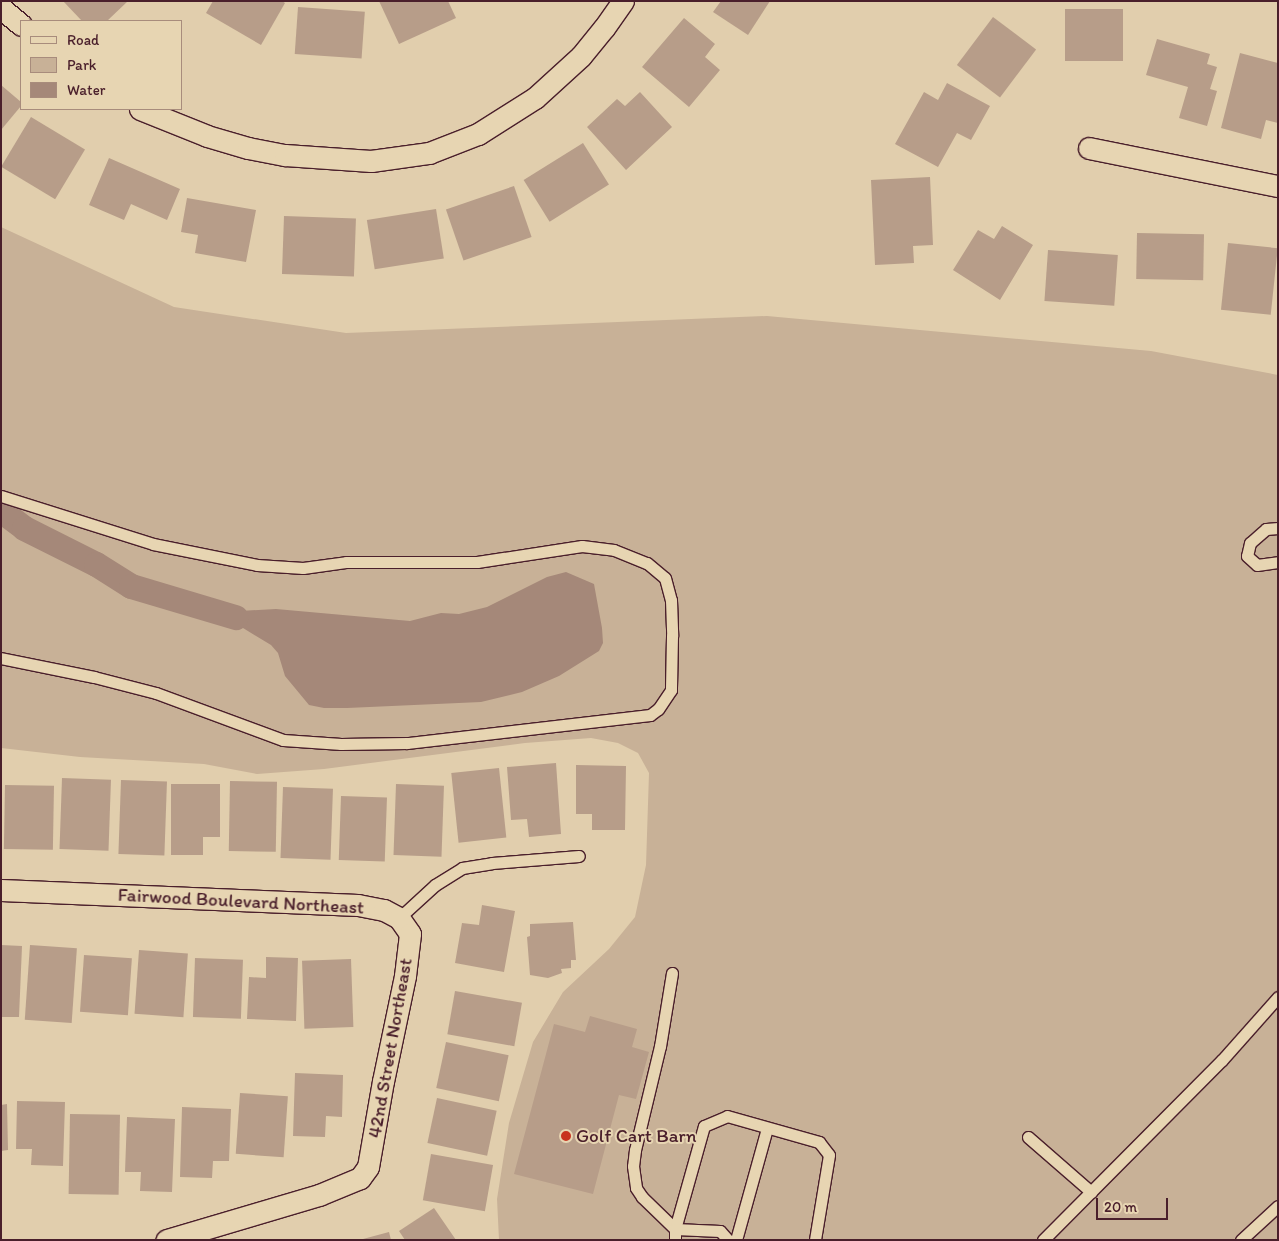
<!DOCTYPE html>
<style>
body{margin:0}
#map{position:relative;width:1279px;height:1241px;overflow:hidden;background:#e1cead;font-family:Itim,sans-serif}
div>[style]{position:absolute}
[style*='--x']{left:calc(var(--x)*1px);top:calc(var(--y)*1px);width:calc(var(--w)*1px);rotate:calc(var(--a)*1deg)}
.green>*{inset:0;background:#c8b197}
.water>*{inset:0;background:#a58879}
.canal>*{height:25px;margin:-12.5px;padding:0 12.5px;transform-origin:12.5px;border-radius:12.5px;background:#a58879}
.building>*{inset:0;background:#b79d89;transform-origin:0 0}
.roads{filter:drop-shadow(1px 0 #4a1f2b) drop-shadow(-1px 0 #4a1f2b) drop-shadow(0 1px #4a1f2b) drop-shadow(0 -1px #4a1f2b)}
.lane>*{height:11px;margin:-5.5px;padding:0 5.5px;transform-origin:5.5px;border-radius:5.5px;background:#e7d5b2}
.street>*{height:21px;margin:-10.5px;padding:0 10.5px;transform-origin:10.5px;border-radius:10.5px;background:#e7d5b2}
.dots>*{width:14px;height:14px;translate:-50% -50%;box-sizing:border-box;border:2px solid #e7d5b2;border-radius:50%}
span{translate:-50% -50%;white-space:nowrap;text-align:center;line-height:1.15;-webkit-text-stroke:4px #e7d5b2;paint-order:stroke}
.street-label{font-size:19px;color:#4a1f2b}
.poi-label{font-size:19px;color:#4a1f2b}
.left{translate:0 -50%;text-align:left}
.frame{position:absolute;inset:0;border:2px solid #4a1f2b;pointer-events:none}
.legend{position:absolute;left:20px;top:20px;width:162px;height:90px;box-sizing:border-box;background:#e7d5b2;border:1px solid #a88c7c;margin:0;padding:6px 9px;list-style:none;font-size:15px;color:#4a1f2b}
.legend li{display:flex;align-items:center;gap:10px;height:25px}
.legend b{width:25px;border:1px solid #a88c7c}
.scale{position:absolute;left:1096px;top:1198px;width:72px;height:22px;box-sizing:border-box;border:2px solid #4a1f2b;border-top:0;padding-left:6px;font-size:15px;line-height:18px;white-space:nowrap;color:#4a1f2b;-webkit-text-stroke:4px #e7d5b2;paint-order:stroke}
</style>
<div id="map">
<div class="green">
<div style="clip-path:polygon(1px 227px,174px 307px,346px 333px,767px 316px,1151px 351px,1278px 375px,1278px 1240px,499px 1240px,497px 1199px,509px 1123px,533px 1042px,563px 992px,609px 949px,635px 917px,646px 865px,649px 773px,638px 753px,618px 743px,591px 738px,525px 743px,324px 769px,257px 774px,204px 764px,80px 757px,1px 748px)"></div>
</div>
<div class="water">
<div style="clip-path:polygon(566px 572px,594px 584px,602px 628px,603px 643px,599px 651px,559px 676px,522px 692px,481px 702px,347px 708px,324px 708px,309px 705px,285px 676px,278px 653px,271px 645px,243px 628px,235px 617px,240px 611px,276px 609px,410px 621px,441px 613px,459px 614px,487px 607px,547px 577px)"></div>
</div>
<div class="canal">
<div style="--x:1;--y:507;--w:10;--a:53"></div>
<div style="--x:7;--y:515;--w:21;--a:37"></div>
<div style="--x:24;--y:528;--w:80;--a:26.6"></div>
<div style="--x:96;--y:564;--w:41;--a:32.2"></div>
<div style="--x:131;--y:586;--w:109;--a:16.6"></div>
</div>
<div class="building">
<div style="clip-path:polygon(63px 1px,128px 1px,107px 21px,82px 21px)"></div>
<div style="clip-path:polygon(213px 1px,282px 1px,285px 3px,261px 45px,206px 13px)"></div>
<div style="clip-path:polygon(379px 1px,448px 1px,456px 18px,399px 44px)"></div>
<div style="clip-path:polygon(721px 1px,770px 1px,748px 35px,713px 12px)"></div>
<div style="left:298px;top:7px;width:67px;height:47px;rotate:4deg"></div>
<div style="left:1065px;top:9px;width:58px;height:52px"></div>
<div style="left:993px;top:17px;width:54px;height:60px;rotate:37deg"></div>
<div style="clip-path:polygon(684px 18px,715px 44px,705px 57px,720px 70px,689px 107px,642px 67px)"></div>
<div style="clip-path:polygon(1157px 39px,1210px 54px,1207px 64px,1217px 67px,1210px 89px,1217px 91px,1207px 126px,1179px 118px,1188px 87px,1146px 75px)"></div>
<div style="clip-path:polygon(1240px 53px,1278px 63px,1278px 123px,1266px 120px,1261px 139px,1221px 128px)"></div>
<div style="clip-path:polygon(947px 83px,990px 106px,971px 140px,957px 133px,938px 167px,895px 144px,924px 92px,938px 100px)"></div>
<div style="clip-path:polygon(1px 85px,21px 102px,21px 106px,1px 130px)"></div>
<div style="clip-path:polygon(640px 92px,672px 127px,626px 170px,587px 127px,617px 99px,625px 106px)"></div>
<div style="left:31px;top:117px;width:63px;height:58px;rotate:31deg"></div>
<div style="left:583px;top:143px;width:49px;height:70px;rotate:58deg"></div>
<div style="clip-path:polygon(109px 158px,180px 189px,167px 220px,131px 204px,124px 220px,89px 205px)"></div>
<div style="clip-path:polygon(930px 177px,933px 245px,913px 246px,914px 263px,875px 265px,871px 180px)"></div>
<div style="left:514px;top:186px;width:54px;height:72px;rotate:71deg"></div>
<div style="clip-path:polygon(187px 198px,256px 210px,246px 262px,195px 253px,198px 235px,181px 232px)"></div>
<div style="left:436px;top:209px;width:50px;height:70px;rotate:81deg"></div>
<div style="left:284px;top:216px;width:72px;height:58px;rotate:2deg"></div>
<div style="clip-path:polygon(1002px 226px,1033px 245px,1000px 300px,953px 270px,978px 230px,994px 239px)"></div>
<div style="left:1137px;top:233px;width:67px;height:46px;rotate:1deg"></div>
<div style="left:1228px;top:243px;width:50px;height:67px;rotate:6deg"></div>
<div style="left:1048px;top:250px;width:70px;height:51px;rotate:4deg"></div>
<div style="clip-path:polygon(556px 763px,561px 834px,529px 837px,527px 819px,511px 820px,507px 767px)"></div>
<div style="clip-path:polygon(576px 765px,626px 766px,625px 830px,592px 830px,592px 814px,576px 814px)"></div>
<div style="left:499px;top:768px;width:70px;height:48px;rotate:84deg"></div>
<div style="left:62px;top:778px;width:49px;height:71px;rotate:2deg"></div>
<div style="left:121px;top:780px;width:46px;height:74px;rotate:2deg"></div>
<div style="left:230px;top:781px;width:47px;height:70px;rotate:1deg"></div>
<div style="clip-path:polygon(171px 784px,220px 784px,220px 837px,203px 837px,203px 855px,171px 855px)"></div>
<div style="left:396px;top:784px;width:48px;height:71px;rotate:2deg"></div>
<div style="left:5px;top:785px;width:49px;height:64px;rotate:1deg"></div>
<div style="left:283px;top:787px;width:50px;height:71px;rotate:2deg"></div>
<div style="left:341px;top:796px;width:46px;height:64px;rotate:2deg"></div>
<div style="clip-path:polygon(482px 905px,515px 911px,504px 972px,455px 963px,462px 923px,479px 925px)"></div>
<div style="clip-path:polygon(573px 922px,576px 960px,571px 960px,571px 968px,561px 969px,562px 973px,548px 978px,530px 975px,527px 937px,530px 936px,530px 924px)"></div>
<div style="clip-path:polygon(1px 945px,22px 946px,19px 1017px,1px 1017px)"></div>
<div style="left:30px;top:945px;width:47px;height:75px;rotate:4deg"></div>
<div style="left:139px;top:950px;width:49px;height:64px;rotate:4deg"></div>
<div style="left:84px;top:955px;width:48px;height:57px;rotate:4deg"></div>
<div style="clip-path:polygon(266px 957px,298px 958px,296px 1021px,247px 1019px,249px 977px,266px 978px)"></div>
<div style="left:195px;top:958px;width:48px;height:59px;rotate:2deg"></div>
<div style="left:351px;top:959px;width:68px;height:49px;rotate:88deg"></div>
<div style="left:455px;top:991px;width:68px;height:44px;rotate:10deg"></div>
<div style="clip-path:polygon(590px 1016px,637px 1029px,632px 1047px,649px 1052px,636px 1099px,619px 1095px,593px 1194px,514px 1174px,554px 1024px,585px 1032px)"></div>
<div style="left:446px;top:1042px;width:64px;height:47px;rotate:12deg"></div>
<div style="clip-path:polygon(295px 1073px,343px 1075px,342px 1117px,326px 1116px,325px 1137px,293px 1136px)"></div>
<div style="left:240px;top:1093px;width:48px;height:61px;rotate:4deg"></div>
<div style="left:437px;top:1098px;width:61px;height:46px;rotate:12deg"></div>
<div style="clip-path:polygon(17px 1101px,65px 1102px,63px 1166px,31px 1165px,32px 1149px,16px 1149px)"></div>
<div style="clip-path:polygon(7px 1104px,8px 1150px,1px 1151px,1px 1105px)"></div>
<div style="clip-path:polygon(182px 1107px,231px 1109px,229px 1161px,213px 1161px,212px 1178px,180px 1177px)"></div>
<div style="left:70px;top:1114px;width:50px;height:80px;rotate:1deg"></div>
<div style="clip-path:polygon(127px 1117px,175px 1119px,172px 1192px,140px 1191px,141px 1172px,125px 1172px)"></div>
<div style="left:431px;top:1154px;width:63px;height:47px;rotate:10deg"></div>
<div style="clip-path:polygon(434px 1208px,456px 1240px,405px 1240px,399px 1231px)"></div>
<div style="clip-path:polygon(389px 1232px,391px 1240px,363px 1240px,363px 1239px)"></div>
</div>
<div class="roads">
<div class="lane">
<div style="--x:1;--y:496;--w:159;--a:17.5"></div>
<div style="--x:153;--y:544;--w:106;--a:11.4"></div>
<div style="--x:257;--y:565;--w:46;--a:3.7"></div>
<div style="--x:303;--y:568;--w:43;--a:-7.9"></div>
<div style="--x:346;--y:562;--w:131;--a:0"></div>
<div style="--x:477;--y:562;--w:106;--a:-8.7"></div>
<div style="--x:582;--y:546;--w:32;--a:7"></div>
<div style="--x:614;--y:550;--w:35;--a:22"></div>
<div style="--x:647;--y:563;--w:23;--a:40"></div>
<div style="--x:665;--y:578;--w:23;--a:75"></div>
<div style="--x:671;--y:600;--w:36;--a:88"></div>
<div style="--x:672;--y:636;--w:54;--a:91.1"></div>
<div style="--x:671;--y:690;--w:23;--a:124"></div>
<div style="--x:658;--y:709;--w:10;--a:143"></div>
<div style="--x:650;--y:715;--w:245;--a:173.4"></div>
<div style="--x:407;--y:743;--w:66;--a:179.1"></div>
<div style="--x:341;--y:744;--w:58;--a:-176.1"></div>
<div style="--x:283;--y:740;--w:135;--a:-159.7"></div>
<div style="--x:156;--y:693;--w:64;--a:-165.5"></div>
<div style="--x:94;--y:677;--w:95;--a:-168.5"></div>
<div style="--x:1278;--y:528;--w:12;--a:175"></div>
<div style="--x:1266;--y:529;--w:21;--a:139"></div>
<div style="--x:1250;--y:543;--w:13;--a:103"></div>
<div style="--x:1247;--y:556;--w:13;--a:42"></div>
<div style="--x:1257;--y:565;--w:21;--a:-8"></div>
<div style="--x:399;--y:918;--w:49;--a:-42.5"></div>
<div style="--x:435;--y:885;--w:32;--a:-32"></div>
<div style="--x:462;--y:868;--w:30;--a:-9"></div>
<div style="--x:492;--y:863;--w:87;--a:-4.6"></div>
<div style="--x:672;--y:973;--w:74;--a:99.3"></div>
<div style="--x:660;--y:1046;--w:107;--a:103.5"></div>
<div style="--x:635;--y:1150;--w:16;--a:97"></div>
<div style="--x:633;--y:1166;--w:22;--a:82"></div>
<div style="--x:636;--y:1188;--w:11;--a:56"></div>
<div style="--x:642;--y:1197;--w:46;--a:44.1"></div>
<div style="--x:675;--y:1229;--w:107;--a:-74.3"></div>
<div style="--x:704;--y:1126;--w:25;--a:-23"></div>
<div style="--x:727;--y:1116;--w:96;--a:15.8"></div>
<div style="--x:819;--y:1142;--w:16;--a:52"></div>
<div style="--x:829;--y:1155;--w:86;--a:99.4"></div>
<div style="--x:1028;--y:1137;--w:84;--a:41.1"></div>
<div style="--x:675;--y:1240;--w:11;--a:-90"></div>
<div style="--x:675;--y:1229;--w:45;--a:2.5"></div>
<div style="--x:720;--y:1231;--w:12;--a:48"></div>
<div style="--x:736;--y:1240;--w:116;--a:-74.5"></div>
<div style="--x:1043;--y:1240;--w:254;--a:-45.2"></div>
<div style="--x:1222;--y:1060;--w:84;--a:-48.4"></div>
<div style="--x:1241;--y:1240;--w:50;--a:-42.6"></div>
</div>
<div class="street">
<div style="--x:1;--y:8;--w:26;--a:40"></div>
<div style="--x:140;--y:109;--w:72;--a:21.9"></div>
<div style="--x:207;--y:136;--w:43;--a:16.3"></div>
<div style="--x:248;--y:148;--w:38;--a:11"></div>
<div style="--x:285;--y:155;--w:86;--a:4"></div>
<div style="--x:371;--y:161;--w:59;--a:-7.9"></div>
<div style="--x:429;--y:153;--w:53;--a:-21.2"></div>
<div style="--x:478;--y:134;--w:67;--a:-32.3"></div>
<div style="--x:535;--y:98;--w:62;--a:-42.4"></div>
<div style="--x:581;--y:56;--w:36;--a:-51"></div>
<div style="--x:604;--y:28;--w:33;--a:-55"></div>
<div style="--x:1089;--y:148;--w:193;--a:11.4"></div>
<div style="--x:1;--y:890;--w:357;--a:2.4"></div>
<div style="--x:358;--y:905;--w:26;--a:11"></div>
<div style="--x:384;--y:910;--w:17;--a:28"></div>
<div style="--x:399;--y:918;--w:19;--a:55"></div>
<div style="--x:410;--y:934;--w:42;--a:96.8"></div>
<div style="--x:405;--y:976;--w:107;--a:101.8"></div>
<div style="--x:383;--y:1081;--w:87;--a:99.9"></div>
<div style="--x:368;--y:1167;--w:14;--a:126"></div>
<div style="--x:360;--y:1178;--w:44;--a:157.5"></div>
<div style="--x:319;--y:1195;--w:159;--a:163.5"></div>
</div>
</div>
<div class="dots">
<div style="left:566px;top:1136px;background:#c8321e"></div>
</div>
<div class="street-label">
<span style="left:241px;top:901px;rotate:3deg">Fairwood Boulevard Northeast</span>
<span style="left:390px;top:1048px;rotate:-80deg">42nd Street Northeast</span>
</div>
<div class="poi-label">
<span class="left" style="left:576px;top:1136px">Golf Cart Barn</span>
</div>
<div class="frame"></div>
<ul class="legend">
<li><b style="height:6px;background:#e7d5b2"></b>Road</li>
<li><b style="height:14px;background:#c8b197"></b>Park</li>
<li><b style="height:14px;background:#a58879"></b>Water</li>
</ul>
<div class="scale">20 m</div>
</div>
